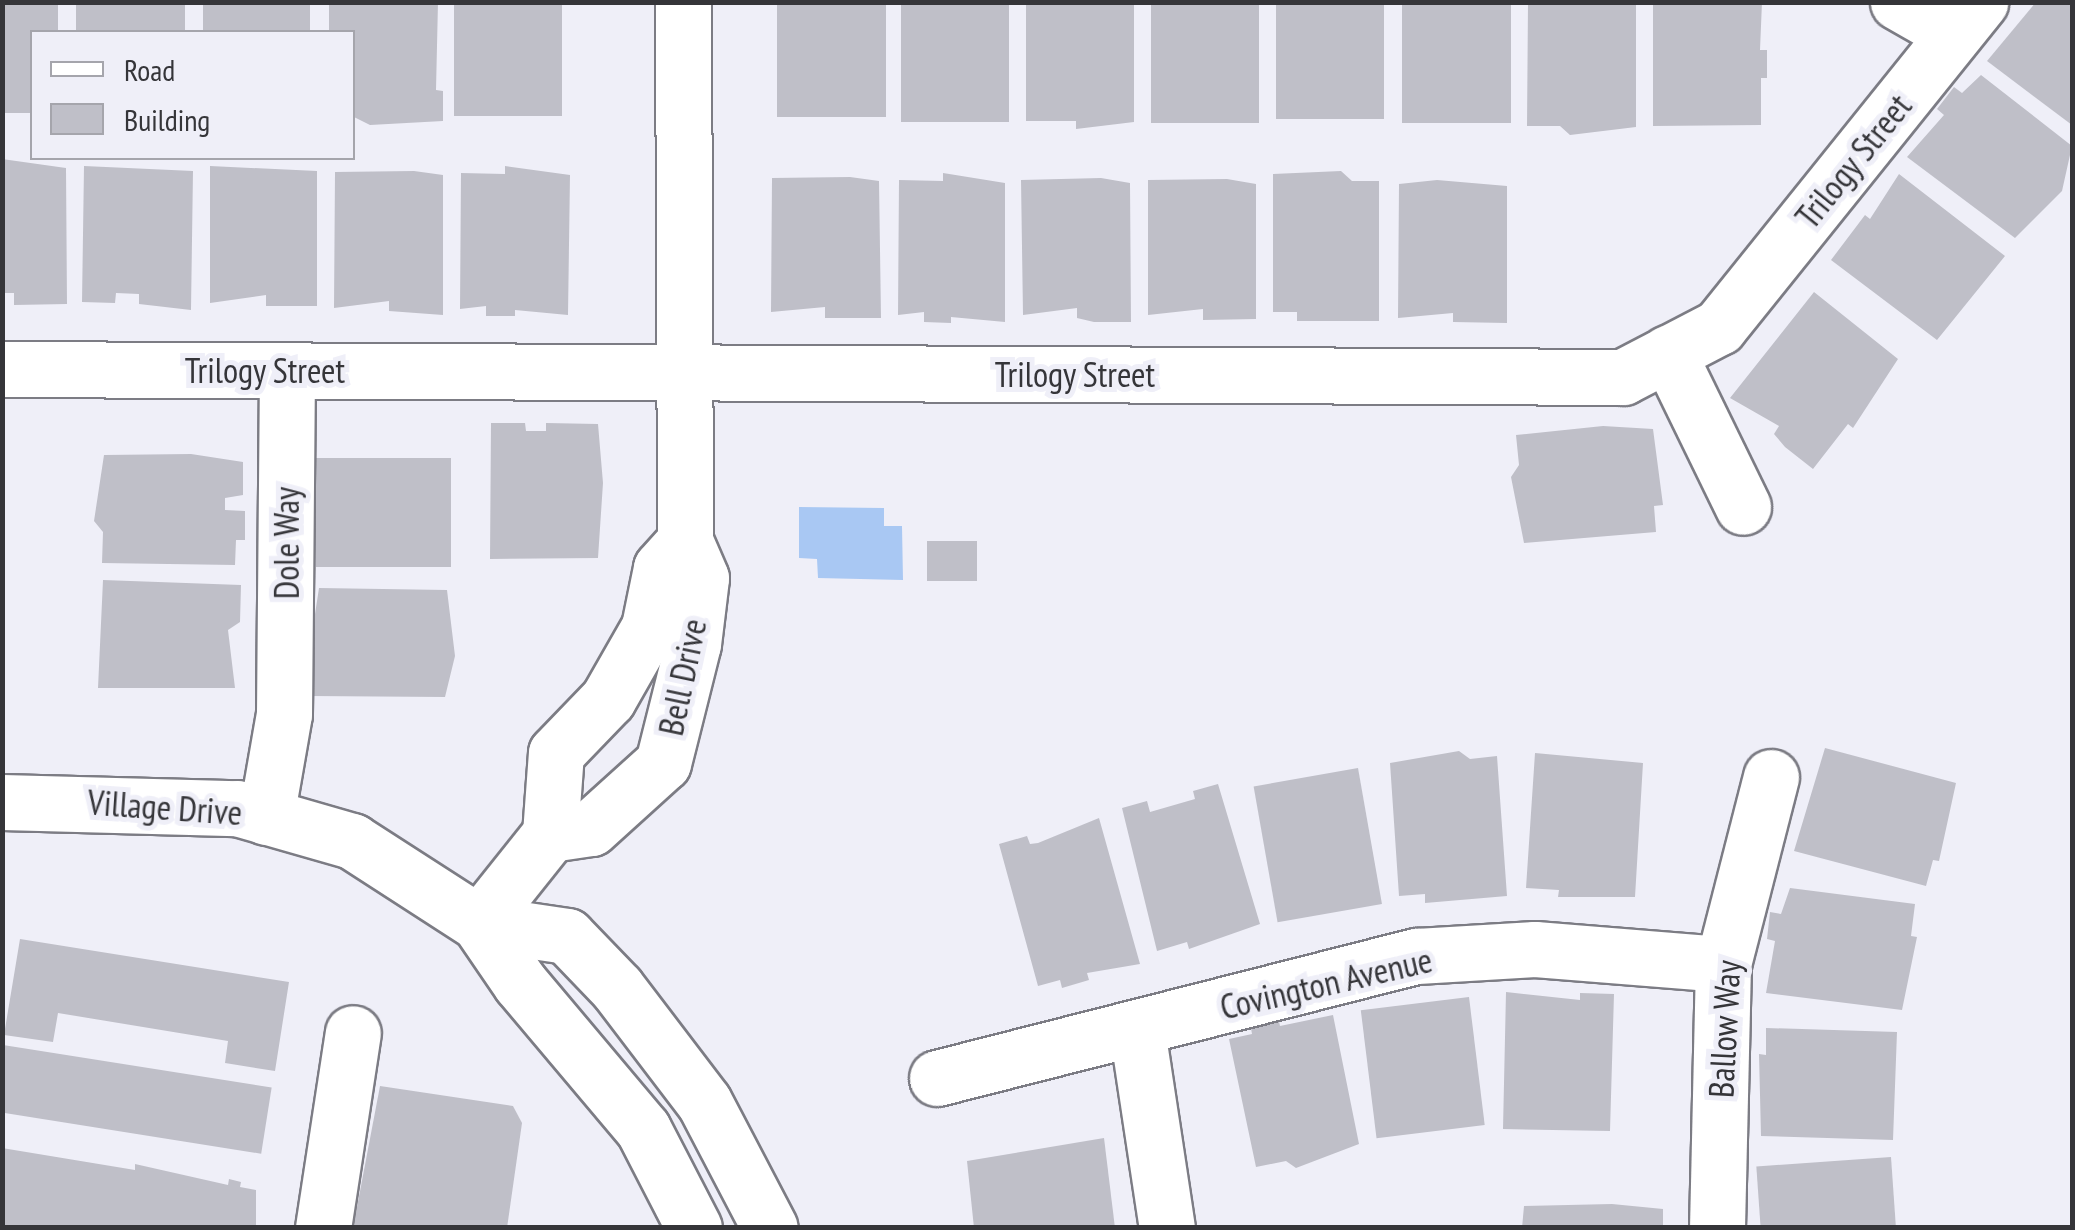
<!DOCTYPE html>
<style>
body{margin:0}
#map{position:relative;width:2075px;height:1230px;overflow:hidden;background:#efeff8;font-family:"PT Sans Narrow",sans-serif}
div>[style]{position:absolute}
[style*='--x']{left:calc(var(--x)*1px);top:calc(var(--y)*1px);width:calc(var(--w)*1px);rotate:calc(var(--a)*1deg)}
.water>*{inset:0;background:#a9c8f3}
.building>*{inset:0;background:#bfbfc8;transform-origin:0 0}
.roads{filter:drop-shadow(2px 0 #7c7c84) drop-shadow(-2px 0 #7c7c84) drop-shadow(0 2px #7c7c84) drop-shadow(0 -2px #7c7c84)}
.minor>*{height:55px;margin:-27.5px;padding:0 27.5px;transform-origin:27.5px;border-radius:27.5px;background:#fff}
span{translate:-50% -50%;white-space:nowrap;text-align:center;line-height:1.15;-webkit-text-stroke:10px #efeff8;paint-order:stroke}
.street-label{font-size:35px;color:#353539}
.frame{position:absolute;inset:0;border:5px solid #353539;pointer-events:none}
.legend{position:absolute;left:30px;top:30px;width:325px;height:130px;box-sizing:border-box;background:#efeff8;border:2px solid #a5a5ac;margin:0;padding:12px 18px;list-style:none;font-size:30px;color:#353539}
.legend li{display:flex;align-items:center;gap:20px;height:50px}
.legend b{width:50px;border:2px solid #a5a5ac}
</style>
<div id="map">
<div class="water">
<div style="clip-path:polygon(799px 507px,884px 508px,884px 526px,902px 526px,903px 580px,818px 578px,817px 559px,799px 558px)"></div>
</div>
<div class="building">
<div style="clip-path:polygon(2px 2px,58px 2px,58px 32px,32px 32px,30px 113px,2px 113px)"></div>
<div style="left:76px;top:2px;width:109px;height:30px"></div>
<div style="left:203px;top:2px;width:107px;height:30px"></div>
<div style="clip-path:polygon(329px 2px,438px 2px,436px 90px,443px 91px,443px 121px,370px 125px,352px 116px,352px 32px,329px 32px)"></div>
<div style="left:454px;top:2px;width:108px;height:114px"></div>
<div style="left:777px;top:2px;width:109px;height:115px"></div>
<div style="left:901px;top:2px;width:108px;height:120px"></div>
<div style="clip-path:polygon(1026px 2px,1134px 2px,1134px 122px,1076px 129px,1076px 121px,1026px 121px)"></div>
<div style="left:1151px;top:2px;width:108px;height:121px"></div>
<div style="left:1276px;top:2px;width:108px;height:117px"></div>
<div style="left:1402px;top:2px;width:109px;height:121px"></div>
<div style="clip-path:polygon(1528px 2px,1636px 2px,1636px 127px,1570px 135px,1560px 126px,1527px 126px)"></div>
<div style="clip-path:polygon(1653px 2px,1762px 2px,1760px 50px,1767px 50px,1767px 78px,1761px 78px,1761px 125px,1653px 126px)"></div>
<div style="clip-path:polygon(2036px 2px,2072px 2px,2072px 125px,1987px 61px)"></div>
<div style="clip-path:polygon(1981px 75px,2072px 146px,2062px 191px,2015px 238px,1907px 157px,1944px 115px,1937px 109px,1954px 87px,1962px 93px)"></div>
<div style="clip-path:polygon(2px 159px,66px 168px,67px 304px,14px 305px,14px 293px,2px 293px)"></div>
<div style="clip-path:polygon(84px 166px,193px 171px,191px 310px,139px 304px,139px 294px,116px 293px,115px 303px,82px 302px)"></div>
<div style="clip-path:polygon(210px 166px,317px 171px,317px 306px,266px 306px,266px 295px,210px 303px)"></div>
<div style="clip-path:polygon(505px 166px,570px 175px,568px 315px,515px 310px,515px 316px,486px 316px,486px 306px,460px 309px,461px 173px,505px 174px)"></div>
<div style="clip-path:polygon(414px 171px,443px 175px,443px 315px,389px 311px,389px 301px,334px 308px,335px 172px)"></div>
<div style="clip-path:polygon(1341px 171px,1352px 181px,1379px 181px,1379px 321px,1297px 321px,1297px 312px,1273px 312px,1273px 174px)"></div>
<div style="clip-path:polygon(943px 173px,1005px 183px,1005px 322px,951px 317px,951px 323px,924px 322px,924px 312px,898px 315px,899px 180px,943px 181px)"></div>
<div style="clip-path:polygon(1899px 174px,2005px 256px,1937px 340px,1831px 260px,1865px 215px,1870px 219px)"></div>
<div style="clip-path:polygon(850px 177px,879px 181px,881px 318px,825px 318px,825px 307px,771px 312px,772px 178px)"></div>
<div style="clip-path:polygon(1101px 178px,1130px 183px,1131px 322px,1094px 322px,1077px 318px,1077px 308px,1023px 315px,1021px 180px)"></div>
<div style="clip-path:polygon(1227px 179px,1256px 184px,1256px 319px,1203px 320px,1203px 309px,1148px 315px,1148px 180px)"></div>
<div style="clip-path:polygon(1437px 180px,1507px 186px,1507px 323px,1453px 322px,1453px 313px,1398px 318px,1399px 184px)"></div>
<div style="clip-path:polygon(1814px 292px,1898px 359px,1853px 428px,1848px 424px,1813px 469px,1785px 447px,1774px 434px,1779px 426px,1730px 398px)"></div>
<div style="clip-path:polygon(491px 423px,525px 423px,526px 431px,546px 431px,546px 423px,598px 424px,603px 483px,598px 558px,490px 559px)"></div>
<div style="clip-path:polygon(1603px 426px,1653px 429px,1663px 505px,1654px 506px,1656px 532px,1524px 543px,1511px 477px,1519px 465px,1516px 435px)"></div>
<div style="clip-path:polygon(191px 454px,243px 462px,243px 495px,225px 498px,225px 510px,245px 511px,245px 540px,236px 540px,235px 565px,102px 563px,103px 532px,94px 521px,104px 455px)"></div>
<div style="left:316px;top:458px;width:135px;height:109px"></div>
<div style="left:977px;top:541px;width:40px;height:50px;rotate:90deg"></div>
<div style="clip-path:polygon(103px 580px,241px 585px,240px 622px,228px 630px,235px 688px,98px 688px)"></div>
<div style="clip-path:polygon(319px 588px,447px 590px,455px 656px,445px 697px,310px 696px,313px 641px,304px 641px,305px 614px,315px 614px)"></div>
<div style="clip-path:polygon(1825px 748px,1956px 783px,1939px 861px,1933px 860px,1926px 886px,1794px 851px)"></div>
<div style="clip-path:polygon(1459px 751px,1470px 759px,1497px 756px,1507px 896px,1425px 903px,1425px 894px,1399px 896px,1390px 763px)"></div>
<div style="clip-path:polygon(1535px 753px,1643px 763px,1635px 897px,1558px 897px,1559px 890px,1526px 888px)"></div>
<div style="left:1358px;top:768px;width:138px;height:106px;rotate:80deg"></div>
<div style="clip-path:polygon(1218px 784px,1260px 924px,1189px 949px,1187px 942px,1157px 951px,1122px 808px,1147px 801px,1150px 812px,1195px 799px,1193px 791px)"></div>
<div style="clip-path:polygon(1099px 818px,1140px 964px,1087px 973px,1089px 980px,1062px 988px,1060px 980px,1038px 986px,999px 844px,1027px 836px,1030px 844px,1038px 843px)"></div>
<div style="clip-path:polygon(1790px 888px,1915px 904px,1911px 936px,1917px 937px,1902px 1010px,1766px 993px,1775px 941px,1767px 939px,1770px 912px,1781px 914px)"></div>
<div style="clip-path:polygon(20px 939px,289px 982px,275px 1071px,225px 1063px,228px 1041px,58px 1013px,53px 1042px,4px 1035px)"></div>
<div style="clip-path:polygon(1506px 992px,1580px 1000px,1580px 993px,1614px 994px,1610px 1131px,1503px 1129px)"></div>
<div style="left:1469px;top:997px;width:129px;height:109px;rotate:83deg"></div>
<div style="clip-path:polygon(1333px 1015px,1359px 1144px,1296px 1168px,1286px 1161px,1256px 1167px,1229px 1039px,1252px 1034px,1250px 1023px,1278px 1017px,1280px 1026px)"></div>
<div style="clip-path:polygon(1766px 1028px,1897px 1032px,1893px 1140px,1761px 1136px,1759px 1054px,1766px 1055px)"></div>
<div style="left:3px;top:1045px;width:272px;height:67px;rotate:9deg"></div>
<div style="clip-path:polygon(380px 1086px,513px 1106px,522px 1123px,507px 1228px,353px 1228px)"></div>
<div style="clip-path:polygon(1104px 1138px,1115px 1228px,974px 1228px,967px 1161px)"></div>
<div style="clip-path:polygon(2px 1148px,135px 1170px,135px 1164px,228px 1185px,229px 1179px,241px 1182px,240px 1187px,256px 1190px,256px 1228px,2px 1228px)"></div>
<div style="left:1891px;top:1157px;width:71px;height:135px;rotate:86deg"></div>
<div style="clip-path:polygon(1612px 1204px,1663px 1209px,1663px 1228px,1522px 1228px,1524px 1206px)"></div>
</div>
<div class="roads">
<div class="minor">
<div style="--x:1898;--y:2;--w:64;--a:29.7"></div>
<div style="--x:1668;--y:353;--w:171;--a:64"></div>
<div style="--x:2;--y:369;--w:1621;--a:0.28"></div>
<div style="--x:1623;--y:377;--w:108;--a:-27.5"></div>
<div style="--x:1719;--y:327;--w:417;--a:-51.2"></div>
<div style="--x:2;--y:802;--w:235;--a:1.5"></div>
<div style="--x:237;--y:808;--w:120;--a:16"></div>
<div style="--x:352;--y:841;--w:151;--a:32.8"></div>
<div style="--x:479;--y:923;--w:73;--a:55.7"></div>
<div style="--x:520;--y:983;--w:191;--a:49.9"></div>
<div style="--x:643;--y:1129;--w:111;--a:62.7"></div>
<div style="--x:266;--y:817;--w:105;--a:-80.1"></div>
<div style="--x:284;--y:714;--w:343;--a:-89.5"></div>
<div style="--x:550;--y:834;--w:41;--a:-8.3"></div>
<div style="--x:591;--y:828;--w:97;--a:-42.1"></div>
<div style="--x:663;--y:763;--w:123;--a:-75.9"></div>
<div style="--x:693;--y:644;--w:66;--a:-83.1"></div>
<div style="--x:701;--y:578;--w:40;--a:-113.4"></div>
<div style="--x:685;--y:541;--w:539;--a:-90.21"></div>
<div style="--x:550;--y:834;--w:81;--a:-85.8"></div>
<div style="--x:556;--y:753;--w:75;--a:-46.1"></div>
<div style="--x:608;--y:699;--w:83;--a:-60.3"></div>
<div style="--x:649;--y:627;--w:60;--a:-78.5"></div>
<div style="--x:661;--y:568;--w:36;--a:-48"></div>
<div style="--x:479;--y:923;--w:89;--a:8.4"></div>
<div style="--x:567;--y:936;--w:72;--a:46.1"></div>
<div style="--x:617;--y:988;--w:143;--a:52.7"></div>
<div style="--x:704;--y:1102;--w:142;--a:62.4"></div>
<div style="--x:479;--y:923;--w:114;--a:-51.4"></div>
<div style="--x:1137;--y:1030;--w:200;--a:81.4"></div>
<div style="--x:937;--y:1078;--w:495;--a:-14.3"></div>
<div style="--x:1417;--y:956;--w:118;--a:-3.4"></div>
<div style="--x:1535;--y:949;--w:189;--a:4.6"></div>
<div style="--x:323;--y:1228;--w:197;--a:-81.3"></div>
<div style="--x:1717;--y:1228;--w:264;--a:-88.7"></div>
<div style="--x:1723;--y:964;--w:193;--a:-75.6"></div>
</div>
</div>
<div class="street-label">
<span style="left:1853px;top:161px;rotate:-51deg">Trilogy Street</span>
<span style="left:265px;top:370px">Trilogy Street</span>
<span style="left:1075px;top:374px">Trilogy Street</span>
<span style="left:286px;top:543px;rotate:-90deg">Dole Way</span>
<span style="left:682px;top:677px;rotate:-78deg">Bell Drive</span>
<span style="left:165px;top:807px;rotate:4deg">Village Drive</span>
<span style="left:1326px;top:983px;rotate:-13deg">Covington Avenue</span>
<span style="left:1724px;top:1029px;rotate:-87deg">Ballow Way</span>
</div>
<div class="frame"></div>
<ul class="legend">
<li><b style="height:12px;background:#fff"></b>Road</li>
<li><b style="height:28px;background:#bfbfc8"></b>Building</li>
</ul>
</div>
